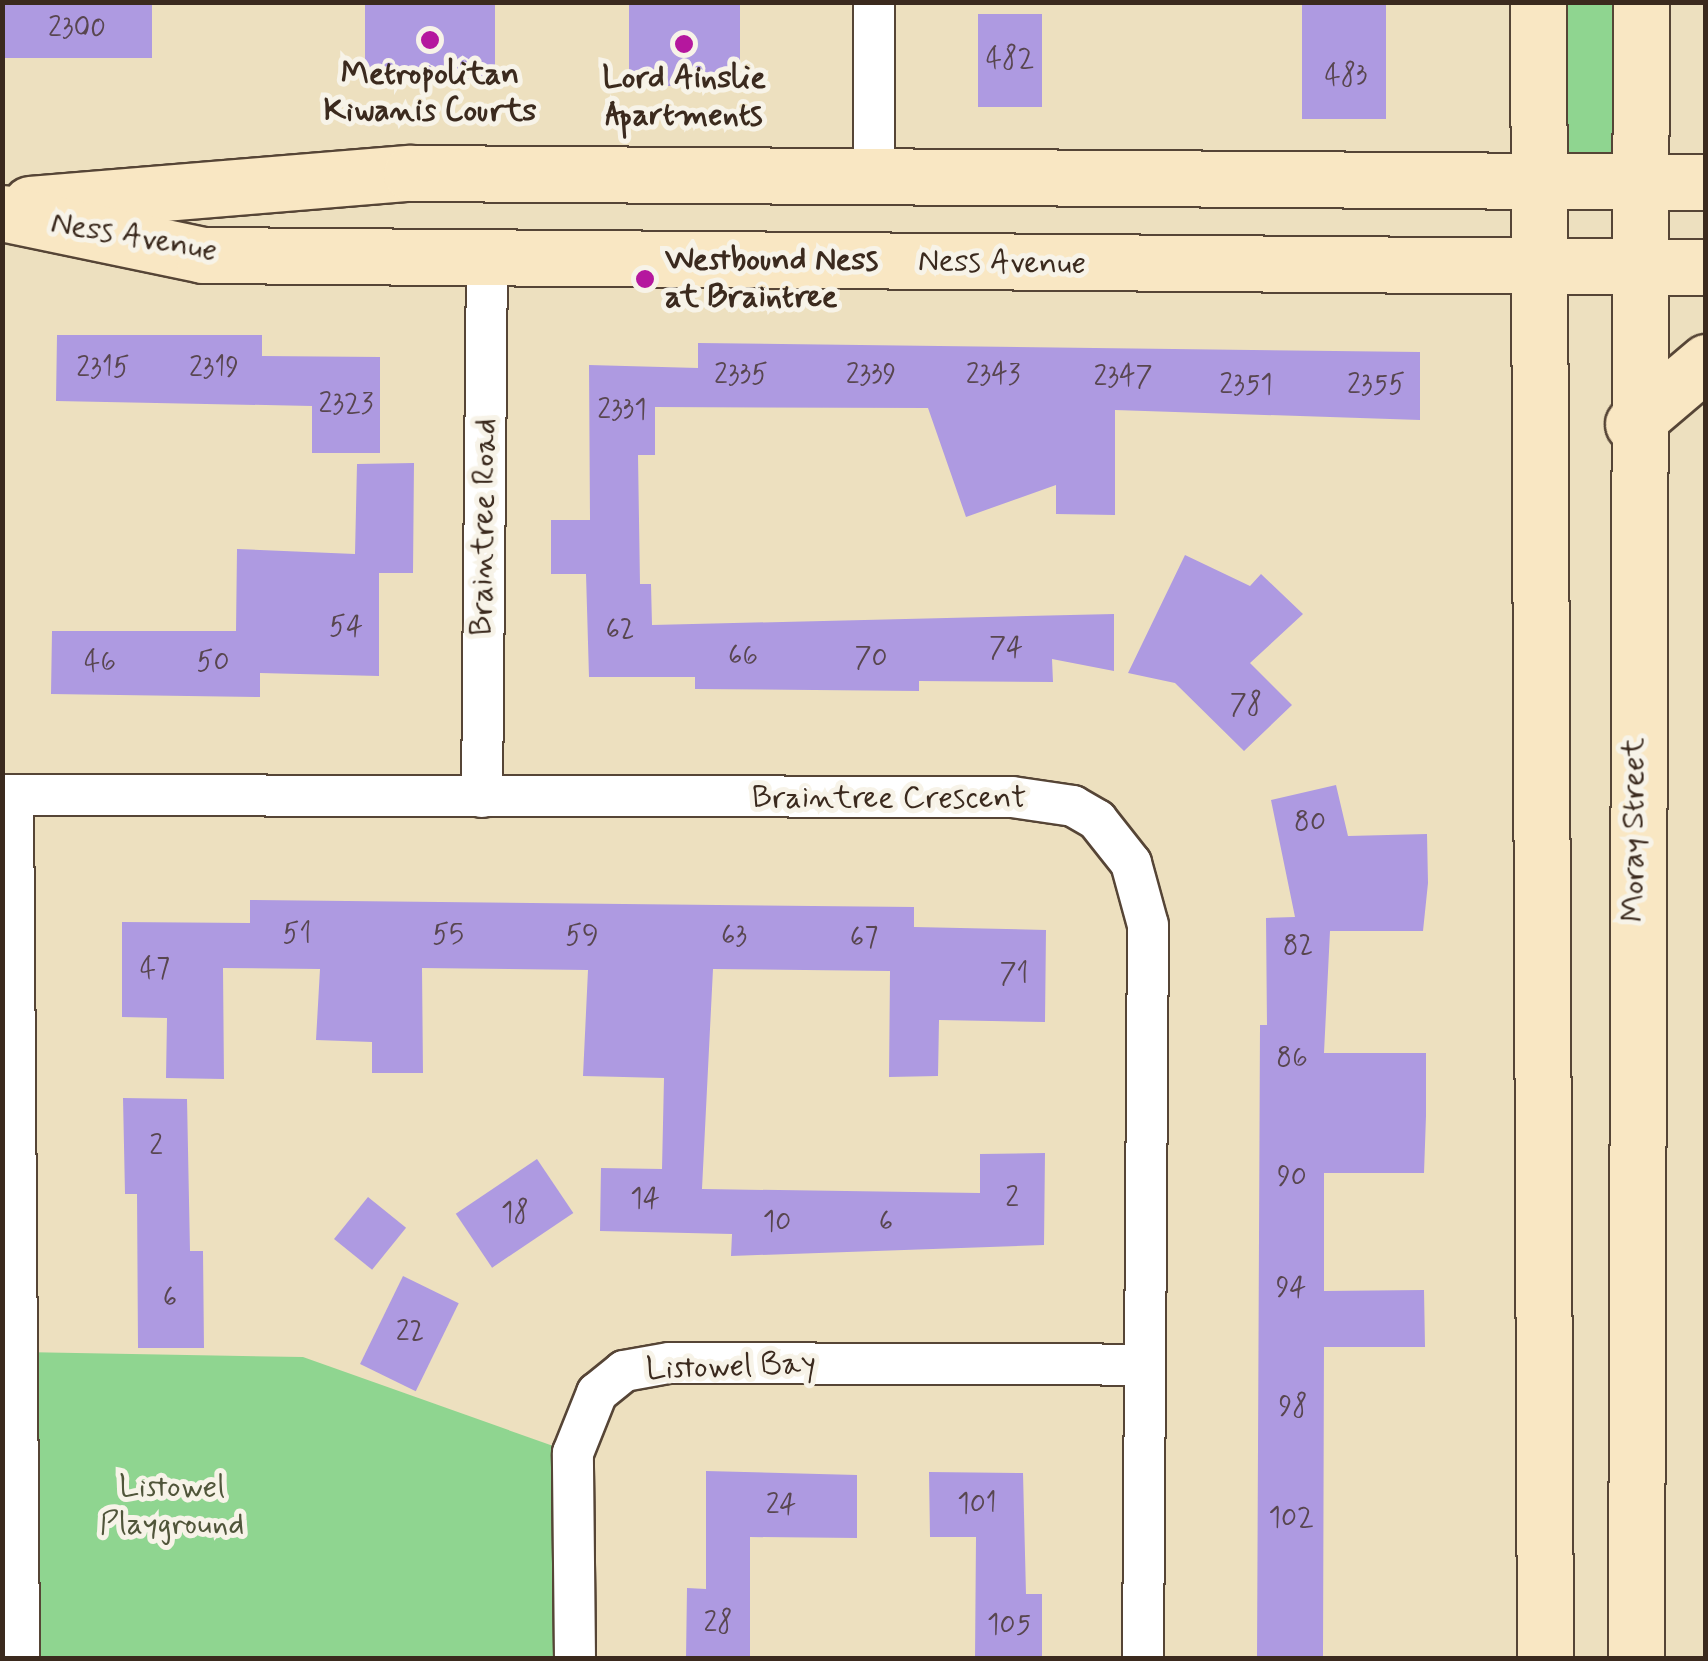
<!DOCTYPE html>
<style>
body{margin:0}
#map{position:relative;width:1708px;height:1661px;overflow:hidden;background:#ede0bf;font-family:Mynerve,sans-serif}
div>[style]{position:absolute}
[style*='--x']{left:calc(var(--x)*1px);top:calc(var(--y)*1px);width:calc(var(--w)*1px);rotate:calc(var(--a)*1deg)}
.green>*{inset:0;background:#8fd590;transform-origin:0 0}
.building>*{inset:0;background:#ae9ae1;transform-origin:0 0}
.roads{filter:drop-shadow(2px 0 #564536) drop-shadow(-2px 0 #564536) drop-shadow(0 2px #564536) drop-shadow(0 -2px #564536)}
.street>*{height:40px;margin:-20px;padding:0 20px;transform-origin:20px;border-radius:20px;background:#fff}
.secondary>*{height:55px;margin:-27.5px;padding:0 27.5px;transform-origin:27.5px;border-radius:27.5px;background:#f9e7c3}
.dots>*{width:28px;height:28px;translate:-50% -50%;box-sizing:border-box;border:5px solid #f7f3e8;border-radius:50%}
span{translate:-50% -50%;white-space:nowrap;text-align:center;line-height:1.15;-webkit-text-stroke:10px #f7f3e8;paint-order:stroke}
.number-label{font-size:28px;color:#58464f}
.number-label span{-webkit-text-stroke-width:0}
.poi-label{font-size:32px;color:#3b2a1e;font-weight:700}
.left{translate:0 -50%;text-align:left}
.street-label{font-size:32px;color:#3b2a1e}
.park-label{font-size:32px;color:#50553a}
.frame{position:absolute;inset:0;border:5px solid #3b2a1e;pointer-events:none}
</style>
<div id="map">
<div class="green">
<div style="left:1538px;top:3px;width:103px;height:176px"></div>
<div style="clip-path:polygon(21px 1352px,303px 1357px,573px 1453px,575px 1658px,19px 1658px)"></div>
</div>
<div class="building">
<div style="left:2px;top:2px;width:150px;height:56px"></div>
<div style="left:365px;top:2px;width:130px;height:77px"></div>
<div style="left:629px;top:2px;width:111px;height:84px"></div>
<div style="left:1302px;top:2px;width:84px;height:117px"></div>
<div style="left:978px;top:14px;width:64px;height:93px"></div>
<div style="clip-path:polygon(57px 335px,262px 335px,262px 356px,380px 357px,380px 453px,312px 453px,312px 406px,56px 401px)"></div>
<div style="clip-path:polygon(698px 343px,1420px 352px,1420px 420px,1115px 410px,1115px 515px,1056px 514px,1056px 485px,966px 517px,928px 408px,655px 407px,655px 455px,638px 455px,640px 584px,651px 584px,652px 625px,1114px 614px,1114px 671px,1052px 659px,1053px 682px,919px 681px,919px 691px,695px 689px,695px 677px,589px 677px,586px 574px,551px 574px,551px 520px,590px 520px,589px 365px,698px 368px)"></div>
<div style="clip-path:polygon(414px 463px,413px 573px,379px 573px,379px 676px,260px 673px,260px 697px,51px 694px,52px 631px,236px 631px,237px 549px,355px 554px,357px 464px)"></div>
<div style="clip-path:polygon(1185px 555px,1250px 586px,1261px 574px,1303px 614px,1250px 663px,1292px 705px,1244px 751px,1175px 683px,1128px 673px)"></div>
<div style="clip-path:polygon(1336px 785px,1348px 836px,1427px 834px,1428px 883px,1423px 931px,1330px 931px,1324px 1053px,1426px 1053px,1426px 1116px,1424px 1173px,1324px 1173px,1324px 1291px,1424px 1290px,1425px 1347px,1324px 1347px,1323px 1658px,1257px 1658px,1260px 1025px,1267px 1025px,1266px 918px,1295px 917px,1271px 800px)"></div>
<div style="clip-path:polygon(250px 900px,914px 907px,914px 927px,1046px 930px,1045px 1022px,939px 1020px,938px 1076px,889px 1077px,890px 971px,713px 969px,702px 1189px,980px 1193px,980px 1154px,1045px 1153px,1044px 1245px,731px 1256px,732px 1234px,600px 1231px,601px 1168px,662px 1169px,664px 1078px,583px 1076px,588px 970px,422px 968px,423px 1073px,372px 1073px,372px 1042px,316px 1040px,320px 969px,223px 968px,224px 1079px,166px 1078px,167px 1018px,122px 1017px,122px 922px,250px 923px)"></div>
<div style="clip-path:polygon(123px 1098px,187px 1099px,190px 1251px,203px 1251px,204px 1348px,138px 1348px,137px 1194px,125px 1194px)"></div>
<div style="left:537px;top:1159px;width:65px;height:98px;rotate:56deg"></div>
<div style="left:368px;top:1197px;width:49px;height:54px;rotate:39deg"></div>
<div style="left:403px;top:1276px;width:62px;height:98px;rotate:26deg"></div>
<div style="clip-path:polygon(706px 1471px,857px 1475px,857px 1538px,750px 1537px,750px 1658px,686px 1658px,687px 1588px,706px 1589px)"></div>
<div style="clip-path:polygon(929px 1472px,1023px 1473px,1026px 1594px,1042px 1594px,1042px 1658px,975px 1658px,976px 1537px,930px 1537px)"></div>
</div>
<div class="roads">
<div class="street">
<div style="--x:874;--y:177;--w:175;--a:-90"></div>
<div style="--x:2;--y:795;--w:1010;--a:0.11"></div>
<div style="--x:1012;--y:797;--w:62;--a:8.4"></div>
<div style="--x:1073;--y:806;--w:28;--a:30"></div>
<div style="--x:1097;--y:820;--w:55;--a:51.7"></div>
<div style="--x:1131;--y:863;--w:64;--a:74.7"></div>
<div style="--x:1148;--y:925;--w:733;--a:90.39"></div>
<div style="--x:13;--y:795;--w:863;--a:89.6"></div>
<div style="--x:482;--y:797;--w:540;--a:-89.47"></div>
<div style="--x:575;--y:1658;--w:205;--a:-90.6"></div>
<div style="--x:573;--y:1453;--w:65;--a:-68.2"></div>
<div style="--x:597;--y:1393;--w:35;--a:-39"></div>
<div style="--x:624;--y:1371;--w:46;--a:-10.1"></div>
<div style="--x:669;--y:1363;--w:475;--a:0.2"></div>
</div>
<div class="secondary">
<div style="--x:1538;--y:2;--w:1656;--a:89.76"></div>
<div style="--x:30;--y:204;--w:382;--a:-4.7"></div>
<div style="--x:411;--y:173;--w:1295;--a:0.4"></div>
<div style="--x:2;--y:213;--w:205;--a:11.8"></div>
<div style="--x:203;--y:255;--w:1503;--a:0.46"></div>
<div style="--x:1633;--y:424;--w:96;--a:-40.3"></div>
<div style="--x:1636;--y:1658;--w:1656;--a:-89.83"></div>
</div>
</div>
<div class="dots">
<div style="left:430px;top:40px;background:#b5179e"></div>
<div style="left:684px;top:44px;background:#b5179e"></div>
<div style="left:645px;top:279px;background:#b5179e"></div>
</div>
<div class="number-label">
<span style="left:77px;top:29px">2300</span>
<span style="left:1010px;top:60px">482</span>
<span style="left:1346px;top:77px">483</span>
<span style="left:103px;top:369px">2315</span>
<span style="left:214px;top:369px">2319</span>
<span style="left:741px;top:376px">2335</span>
<span style="left:871px;top:376px">2339</span>
<span style="left:993px;top:376px">2343</span>
<span style="left:1123px;top:378px">2347</span>
<span style="left:1246px;top:386px">2351</span>
<span style="left:1376px;top:386px">2355</span>
<span style="left:346px;top:405px">2323</span>
<span style="left:622px;top:411px">2331</span>
<span style="left:346px;top:628px">54</span>
<span style="left:620px;top:631px">62</span>
<span style="left:1006px;top:649px">74</span>
<span style="left:743px;top:657px">66</span>
<span style="left:871px;top:659px">70</span>
<span style="left:100px;top:663px">46</span>
<span style="left:213px;top:663px">50</span>
<span style="left:1246px;top:706px">78</span>
<span style="left:1310px;top:823px">80</span>
<span style="left:297px;top:935px">51</span>
<span style="left:448px;top:936px">55</span>
<span style="left:582px;top:937px">59</span>
<span style="left:734px;top:937px">63</span>
<span style="left:864px;top:939px">67</span>
<span style="left:1298px;top:947px">82</span>
<span style="left:155px;top:970px">47</span>
<span style="left:1014px;top:975px">71</span>
<span style="left:1292px;top:1059px">86</span>
<span style="left:156px;top:1147px">2</span>
<span style="left:1292px;top:1178px">90</span>
<span style="left:1012px;top:1199px">2</span>
<span style="left:645px;top:1200px">14</span>
<span style="left:515px;top:1214px">18</span>
<span style="left:777px;top:1223px">10</span>
<span style="left:886px;top:1223px">6</span>
<span style="left:1291px;top:1289px">94</span>
<span style="left:170px;top:1299px">6</span>
<span style="left:410px;top:1333px">22</span>
<span style="left:1293px;top:1408px">98</span>
<span style="left:977px;top:1505px">101</span>
<span style="left:781px;top:1506px">24</span>
<span style="left:1291px;top:1519px">102</span>
<span style="left:718px;top:1624px">28</span>
<span style="left:1009px;top:1626px">105</span>
</div>
<div class="poi-label">
<span style="left:430px;top:93px">Metropolitan<br>Kiwanis Courts</span>
<span style="left:684px;top:97px">Lord Ainslie<br>Apartments</span>
<span class="left" style="left:665px;top:279px">Westbound Ness<br>at Braintree</span>
</div>
<div class="street-label">
<span style="left:134px;top:237px;rotate:10deg">Ness Avenue</span>
<span style="left:1002px;top:263px;rotate:1deg">Ness Avenue</span>
<span style="left:484px;top:527px;rotate:-89deg">Braintree Road</span>
<span style="left:889px;top:798px">Braintree Crescent</span>
<span style="left:1634px;top:830px;rotate:-90deg">Moray Street</span>
<span style="left:731px;top:1367px;rotate:-2deg">Listowel Bay</span>
</div>
<div class="park-label">
<span style="left:172px;top:1506px">Listowel<br>Playground</span>
</div>
<div class="frame"></div>
</div>
